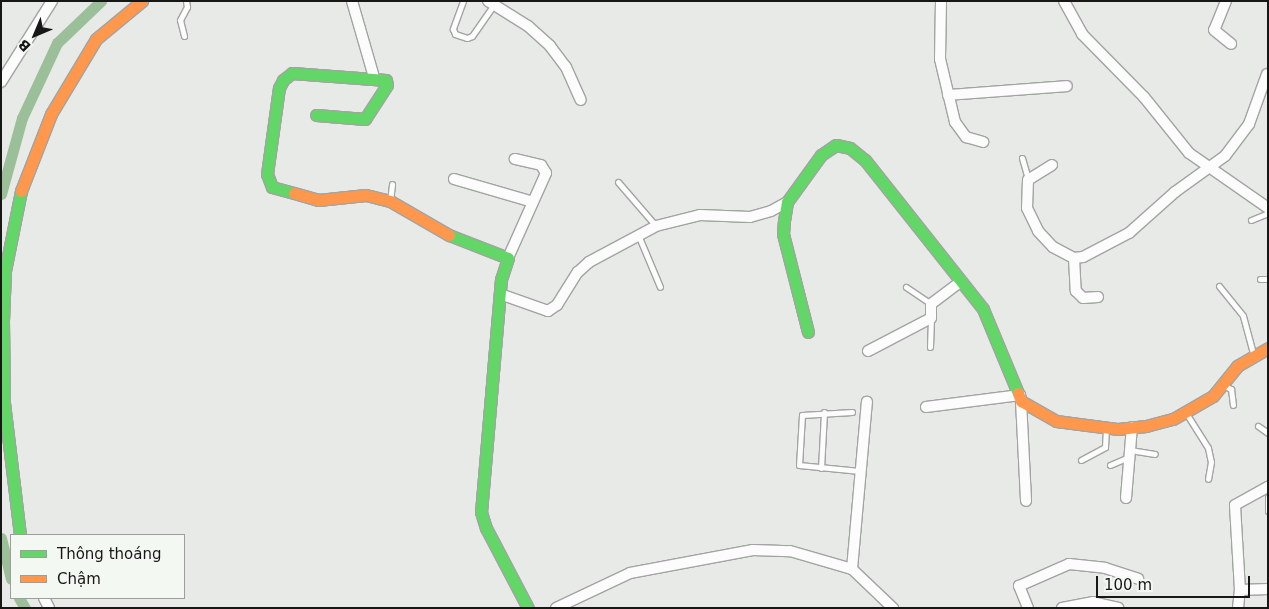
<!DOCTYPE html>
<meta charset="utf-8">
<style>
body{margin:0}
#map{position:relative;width:1269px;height:609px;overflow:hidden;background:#e7eae6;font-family:"DejaVu Sans",sans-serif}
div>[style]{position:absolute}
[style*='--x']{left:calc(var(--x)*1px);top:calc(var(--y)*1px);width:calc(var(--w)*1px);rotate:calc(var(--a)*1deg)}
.canal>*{height:11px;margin:-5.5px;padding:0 5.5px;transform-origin:5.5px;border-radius:5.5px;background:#9bbf98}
.roads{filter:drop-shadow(1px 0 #a2a4a2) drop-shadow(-1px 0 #a2a4a2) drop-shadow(0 1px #a2a4a2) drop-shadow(0 -1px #a2a4a2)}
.lane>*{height:5px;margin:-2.5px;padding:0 2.5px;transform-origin:2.5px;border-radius:2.5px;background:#fbfcfb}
.street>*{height:10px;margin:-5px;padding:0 5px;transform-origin:5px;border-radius:5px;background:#fbfcfb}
.fast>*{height:11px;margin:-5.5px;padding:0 5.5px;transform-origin:5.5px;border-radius:5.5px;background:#63d668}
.slow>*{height:11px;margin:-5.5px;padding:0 5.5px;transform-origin:5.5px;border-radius:5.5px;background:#ff974d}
span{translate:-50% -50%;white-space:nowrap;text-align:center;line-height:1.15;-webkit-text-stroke:4px #f3f8f2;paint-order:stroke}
.frame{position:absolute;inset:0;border:2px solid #171816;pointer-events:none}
.legend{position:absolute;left:10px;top:534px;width:175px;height:65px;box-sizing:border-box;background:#f3f8f2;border:1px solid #9b9e9a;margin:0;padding:6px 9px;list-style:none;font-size:15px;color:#171816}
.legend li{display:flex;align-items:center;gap:10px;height:25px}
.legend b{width:25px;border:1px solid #9b9e9a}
.north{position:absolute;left:10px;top:10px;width:50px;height:50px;-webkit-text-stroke:4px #f3f8f2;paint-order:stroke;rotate:225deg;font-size:14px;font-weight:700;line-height:20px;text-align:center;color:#171816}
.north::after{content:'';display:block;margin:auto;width:18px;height:22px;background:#171816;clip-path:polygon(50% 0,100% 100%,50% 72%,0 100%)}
.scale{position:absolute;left:1096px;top:576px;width:154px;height:22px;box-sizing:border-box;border:2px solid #171816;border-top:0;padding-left:6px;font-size:15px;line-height:18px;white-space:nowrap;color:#171816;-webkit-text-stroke:4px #f3f8f2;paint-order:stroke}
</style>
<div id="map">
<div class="canal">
<div style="--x:1;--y:194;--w:79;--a:-74.6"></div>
<div style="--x:22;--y:118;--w:83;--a:-65"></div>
<div style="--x:57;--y:43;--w:61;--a:-43.7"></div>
<div style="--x:1;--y:538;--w:42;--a:76.3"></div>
<div style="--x:19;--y:598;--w:12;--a:59"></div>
</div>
<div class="roads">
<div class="lane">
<div style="--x:463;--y:1;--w:30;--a:110"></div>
<div style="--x:453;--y:29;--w:5;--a:68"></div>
<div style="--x:455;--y:34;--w:13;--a:18"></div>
<div style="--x:467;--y:38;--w:5;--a:-22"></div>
<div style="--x:472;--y:36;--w:39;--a:-55"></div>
<div style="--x:184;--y:36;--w:16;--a:-104"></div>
<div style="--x:180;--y:20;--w:15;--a:-62"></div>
<div style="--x:187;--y:7;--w:6;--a:-99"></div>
<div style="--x:1022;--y:158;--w:22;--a:74"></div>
<div style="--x:618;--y:182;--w:58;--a:49.2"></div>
<div style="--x:390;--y:201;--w:17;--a:-83"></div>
<div style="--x:1251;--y:220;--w:18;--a:-22"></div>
<div style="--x:639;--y:237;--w:54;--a:67.2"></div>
<div style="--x:1260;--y:279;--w:8;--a:0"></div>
<div style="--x:1219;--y:286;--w:38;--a:51"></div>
<div style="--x:1243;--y:316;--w:39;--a:75"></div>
<div style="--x:906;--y:287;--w:30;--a:34"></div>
<div style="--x:930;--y:347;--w:28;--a:-88"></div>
<div style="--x:1225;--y:386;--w:7;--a:27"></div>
<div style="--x:1231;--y:389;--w:16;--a:83"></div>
<div style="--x:852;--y:412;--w:50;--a:176.6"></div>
<div style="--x:802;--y:415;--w:50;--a:93.4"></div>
<div style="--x:799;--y:465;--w:61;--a:5.6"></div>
<div style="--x:1186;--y:413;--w:41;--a:57.8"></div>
<div style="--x:1208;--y:448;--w:14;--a:78"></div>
<div style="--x:1211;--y:462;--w:17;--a:100"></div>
<div style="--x:1258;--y:426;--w:12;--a:35"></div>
<div style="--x:1130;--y:450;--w:25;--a:9"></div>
<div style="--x:1081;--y:460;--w:27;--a:-28"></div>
<div style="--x:1105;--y:447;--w:19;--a:-87"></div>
<div style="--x:1110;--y:465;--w:21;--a:-23"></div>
<div style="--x:821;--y:468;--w:56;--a:-86.9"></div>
<div style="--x:1268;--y:511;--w:14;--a:-90"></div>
</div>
<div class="street">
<div style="--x:352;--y:1;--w:79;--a:73.9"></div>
<div style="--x:488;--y:1;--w:47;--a:32"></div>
<div style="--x:528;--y:26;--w:30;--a:42"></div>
<div style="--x:550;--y:46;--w:26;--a:53"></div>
<div style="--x:566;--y:67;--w:36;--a:66"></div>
<div style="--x:941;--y:1;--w:58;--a:91"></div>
<div style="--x:940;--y:59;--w:65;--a:76.6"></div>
<div style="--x:955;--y:122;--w:19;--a:54"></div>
<div style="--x:966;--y:137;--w:18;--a:16"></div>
<div style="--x:1064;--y:1;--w:38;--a:61"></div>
<div style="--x:1082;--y:34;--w:88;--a:45.5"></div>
<div style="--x:1144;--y:97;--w:72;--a:51.2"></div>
<div style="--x:1189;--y:153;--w:96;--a:34.8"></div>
<div style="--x:1226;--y:1;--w:31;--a:112"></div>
<div style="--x:1214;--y:30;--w:22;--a:39"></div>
<div style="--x:1;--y:82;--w:96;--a:-57.8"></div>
<div style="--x:948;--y:95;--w:119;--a:-4.3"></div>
<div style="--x:1052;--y:165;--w:28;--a:148"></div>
<div style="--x:1028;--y:180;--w:28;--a:92"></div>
<div style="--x:1027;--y:208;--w:25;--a:64"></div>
<div style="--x:1038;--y:231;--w:22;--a:47"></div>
<div style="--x:1053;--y:247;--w:24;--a:28"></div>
<div style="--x:1074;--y:258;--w:9;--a:-6"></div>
<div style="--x:1083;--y:257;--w:52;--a:-27.6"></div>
<div style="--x:1129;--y:233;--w:62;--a:-41.7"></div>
<div style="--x:1175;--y:192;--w:62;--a:-35.8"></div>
<div style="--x:1225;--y:156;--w:40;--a:-53"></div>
<div style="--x:1249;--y:124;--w:53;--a:-70.2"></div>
<div style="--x:454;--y:179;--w:82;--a:16.2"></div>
<div style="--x:508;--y:258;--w:93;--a:-65.9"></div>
<div style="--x:546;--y:173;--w:9;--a:-122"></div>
<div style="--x:541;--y:165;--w:27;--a:-167"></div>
<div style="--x:1074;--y:258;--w:33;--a:87"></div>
<div style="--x:1076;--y:291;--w:10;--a:45"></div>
<div style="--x:1083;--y:298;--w:15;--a:-4"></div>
<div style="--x:500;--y:294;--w:51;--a:19.5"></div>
<div style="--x:548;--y:311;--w:11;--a:-34"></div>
<div style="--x:557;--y:305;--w:39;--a:-58"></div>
<div style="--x:578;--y:272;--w:15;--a:-42"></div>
<div style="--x:589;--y:262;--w:76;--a:-28.2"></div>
<div style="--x:656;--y:226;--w:45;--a:-14"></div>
<div style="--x:700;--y:215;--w:50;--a:2.3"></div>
<div style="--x:750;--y:217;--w:22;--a:-16"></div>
<div style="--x:771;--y:211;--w:18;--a:-29"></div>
<div style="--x:868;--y:351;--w:71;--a:-27.6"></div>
<div style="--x:931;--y:318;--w:14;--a:-90"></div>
<div style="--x:931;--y:304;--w:38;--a:-37"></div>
<div style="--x:1021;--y:401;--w:100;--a:87.1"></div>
<div style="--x:926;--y:407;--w:95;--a:-7.3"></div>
<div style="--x:1126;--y:498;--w:71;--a:-85.2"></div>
<div style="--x:852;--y:569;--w:168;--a:-84.9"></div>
<div style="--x:1240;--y:590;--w:85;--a:-93.4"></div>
<div style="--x:1235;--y:505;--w:38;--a:-29"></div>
<div style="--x:44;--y:598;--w:11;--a:63"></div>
<div style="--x:556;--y:608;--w:82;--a:-25.3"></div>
<div style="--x:630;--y:573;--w:125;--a:-10.6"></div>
<div style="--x:753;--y:550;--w:37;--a:2"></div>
<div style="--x:790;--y:551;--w:65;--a:16.2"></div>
<div style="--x:852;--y:569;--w:57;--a:43.6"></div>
<div style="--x:1028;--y:608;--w:24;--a:-112"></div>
<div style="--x:1019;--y:586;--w:55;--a:-23.7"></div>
<div style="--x:1069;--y:564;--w:36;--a:6"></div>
<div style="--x:1105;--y:568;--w:35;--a:18"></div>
<div style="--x:1062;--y:608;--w:32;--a:-11"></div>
<div style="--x:1093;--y:602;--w:26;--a:13"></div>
<div style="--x:1238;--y:608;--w:18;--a:-84"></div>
<div style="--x:1240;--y:590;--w:28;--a:-2"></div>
</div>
<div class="fast">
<div style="--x:294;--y:193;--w:23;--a:-165"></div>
<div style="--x:272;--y:187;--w:14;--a:-111"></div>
<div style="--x:267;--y:174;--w:87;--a:-82.1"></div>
<div style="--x:279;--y:88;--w:9;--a:-63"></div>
<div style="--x:283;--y:80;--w:11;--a:-38"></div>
<div style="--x:292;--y:73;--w:94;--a:4.3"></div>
<div style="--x:386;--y:80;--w:5;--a:79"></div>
<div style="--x:387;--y:85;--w:40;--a:122.9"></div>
<div style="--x:365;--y:119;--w:49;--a:-175.3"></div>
<div style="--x:449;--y:235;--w:63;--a:21.3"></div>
<div style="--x:508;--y:258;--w:22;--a:108"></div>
<div style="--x:501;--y:279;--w:234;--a:94.9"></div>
<div style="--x:481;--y:512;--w:17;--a:73"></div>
<div style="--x:486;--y:528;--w:90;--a:62.3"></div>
<div style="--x:808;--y:332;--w:101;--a:-104.3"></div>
<div style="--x:783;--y:234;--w:13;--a:-86"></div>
<div style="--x:784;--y:221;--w:19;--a:-81"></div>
<div style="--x:787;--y:202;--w:58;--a:-54.1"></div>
<div style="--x:821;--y:155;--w:18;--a:-34"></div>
<div style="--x:836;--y:145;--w:14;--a:12"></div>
<div style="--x:850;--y:148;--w:19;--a:39"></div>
<div style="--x:865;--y:160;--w:190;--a:51.6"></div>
<div style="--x:983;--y:309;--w:91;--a:67.4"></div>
<div style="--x:20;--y:535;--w:133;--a:-96.9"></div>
<div style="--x:4;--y:403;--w:82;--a:-90.7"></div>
<div style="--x:3;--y:321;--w:50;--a:-87.7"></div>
<div style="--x:5;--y:271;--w:82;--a:-78.7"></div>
</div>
<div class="slow">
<div style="--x:21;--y:191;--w:83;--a:-68.7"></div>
<div style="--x:51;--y:114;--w:87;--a:-59"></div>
<div style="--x:96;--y:39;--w:60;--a:-39.6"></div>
<div style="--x:294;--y:193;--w:25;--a:16"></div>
<div style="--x:318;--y:200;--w:48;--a:-5.9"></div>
<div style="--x:366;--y:195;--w:25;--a:14"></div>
<div style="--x:390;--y:201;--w:68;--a:30"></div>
<div style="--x:1018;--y:393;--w:9;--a:69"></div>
<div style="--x:1021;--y:401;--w:40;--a:29.7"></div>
<div style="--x:1056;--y:421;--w:63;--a:7.4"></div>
<div style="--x:1118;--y:429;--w:28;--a:-6"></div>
<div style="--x:1146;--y:426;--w:28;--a:-15"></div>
<div style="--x:1173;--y:419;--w:46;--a:-29.9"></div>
<div style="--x:1213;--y:396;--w:38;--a:-51"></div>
<div style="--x:1237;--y:366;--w:36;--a:-30"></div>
</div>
</div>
<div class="frame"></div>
<ul class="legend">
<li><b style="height:6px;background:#63d668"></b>Thông thoáng</li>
<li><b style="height:6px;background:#ff974d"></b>Chậm</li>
</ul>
<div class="north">B</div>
<div class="scale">100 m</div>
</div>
